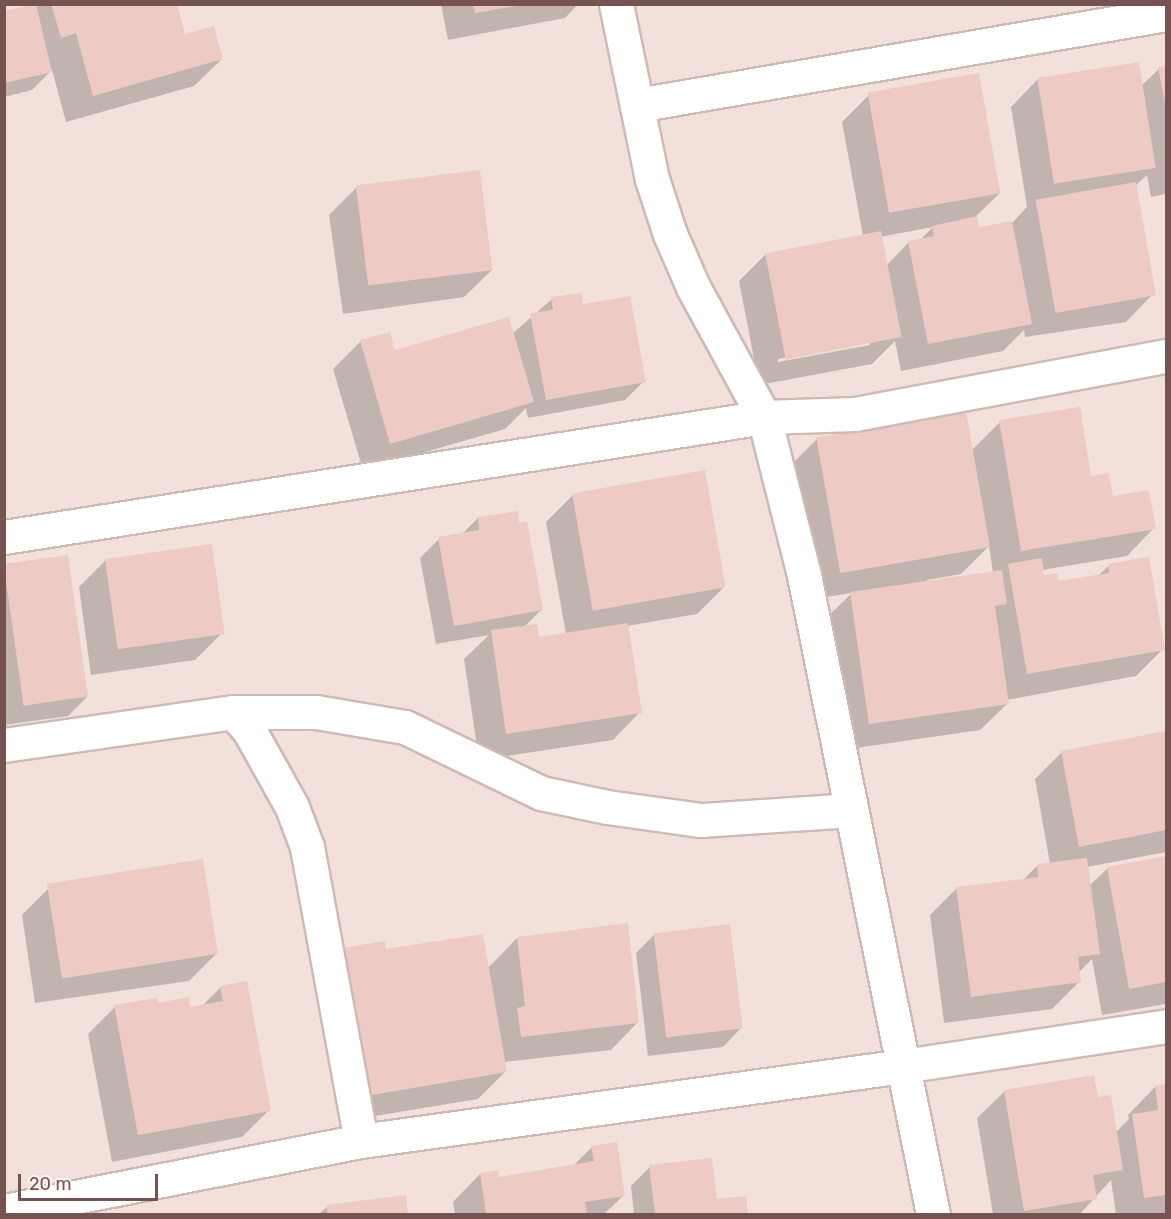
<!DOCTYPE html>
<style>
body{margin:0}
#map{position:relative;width:1171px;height:1219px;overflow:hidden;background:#fbf1eb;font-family:Rubik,sans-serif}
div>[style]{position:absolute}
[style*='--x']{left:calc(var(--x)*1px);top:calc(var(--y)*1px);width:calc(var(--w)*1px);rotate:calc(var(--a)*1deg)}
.residential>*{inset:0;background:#f2e1da;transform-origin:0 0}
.shadow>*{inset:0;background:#0003}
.building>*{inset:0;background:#eecac5;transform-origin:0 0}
.roads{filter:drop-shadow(2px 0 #cfb9b4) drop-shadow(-2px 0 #cfb9b4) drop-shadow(0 2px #cfb9b4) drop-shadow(0 -2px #cfb9b4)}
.street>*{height:33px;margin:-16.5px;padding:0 16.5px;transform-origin:16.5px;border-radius:16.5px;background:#fff}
span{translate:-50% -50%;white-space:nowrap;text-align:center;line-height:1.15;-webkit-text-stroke:4.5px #fef6f1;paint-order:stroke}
.frame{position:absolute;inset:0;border:6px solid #745350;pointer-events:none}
.scale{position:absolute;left:18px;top:1174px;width:140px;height:27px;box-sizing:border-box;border:3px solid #745350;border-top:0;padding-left:8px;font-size:18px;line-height:21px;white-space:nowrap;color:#745350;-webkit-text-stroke:4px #fef6f1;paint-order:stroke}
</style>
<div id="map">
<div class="residential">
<div style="left:5px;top:5px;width:1161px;height:1209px"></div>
</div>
<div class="shadow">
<div style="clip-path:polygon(35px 4px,175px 4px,184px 36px,222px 59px,194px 86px,66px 122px,52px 70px,32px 90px,4px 97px,4px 12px)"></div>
<div style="clip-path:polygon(441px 4px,578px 4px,565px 18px,448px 40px)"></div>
<div style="clip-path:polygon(evenodd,1166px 67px,1166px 194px,1151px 197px,1147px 175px,1135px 186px,1153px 294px,1126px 322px,1025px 337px,1024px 330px,1003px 351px,901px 371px,895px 341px,872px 364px,759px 385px,739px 281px,766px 254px,863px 236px,842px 122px,869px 95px,1000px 193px,975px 217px,978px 229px,1012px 223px,1027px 207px,1011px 107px,1038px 79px,1141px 86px,1159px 69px,1166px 67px,933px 227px,919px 241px,909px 242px,886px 266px,880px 237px,933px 227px,1166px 67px,870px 342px,870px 345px,778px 362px,778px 359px,870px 342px)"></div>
<div style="clip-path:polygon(356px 188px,492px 270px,464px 297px,343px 314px,329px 215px)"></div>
<div style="clip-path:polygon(552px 299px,582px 306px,644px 381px,625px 400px,528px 418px,526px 408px,505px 429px,363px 470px,333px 369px,360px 342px,389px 334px,394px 351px,512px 334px)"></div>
<div style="clip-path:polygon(evenodd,1000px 422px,1089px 478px,1154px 528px,1127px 556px,1042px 570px,1043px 577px,1058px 583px,1098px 576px,1108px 566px,1163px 649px,1136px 676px,1007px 700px,1008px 703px,980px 730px,842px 750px,823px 621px,852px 593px,813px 599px,790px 466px,817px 439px,971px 451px,1000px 422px,989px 546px,993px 573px,927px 583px,927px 580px,961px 574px,989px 546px)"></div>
<div style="clip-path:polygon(573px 495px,724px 587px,697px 614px,627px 626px,640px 712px,613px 740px,479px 760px,464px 659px,489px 635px,436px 644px,420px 558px,439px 539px,462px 534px,478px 518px,518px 525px,541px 610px,524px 627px,538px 638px,566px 634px,546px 522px)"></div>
<div style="clip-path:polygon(106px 560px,222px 633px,195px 660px,91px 675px,79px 587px)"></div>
<div style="clip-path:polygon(4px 565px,87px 697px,68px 716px,4px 725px)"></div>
<div style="clip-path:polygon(1166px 733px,1166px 852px,1087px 867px,1089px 886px,1108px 868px,1166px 857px,1166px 1004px,1102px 1015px,1092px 959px,1078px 973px,1079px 982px,1052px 1009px,944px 1023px,930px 915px,957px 888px,1023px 880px,1037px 866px,1050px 864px,1035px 779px,1062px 752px)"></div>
<div style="clip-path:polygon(49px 888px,216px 954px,189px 981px,35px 1003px,22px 915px)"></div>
<div style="clip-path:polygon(655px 934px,741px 1028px,723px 1047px,648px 1056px,636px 953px)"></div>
<div style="clip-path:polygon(517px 938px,638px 1022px,611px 1050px,504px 1062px,505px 1072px,478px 1099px,339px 1122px,315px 977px,385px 951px,488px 968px)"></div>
<div style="clip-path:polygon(221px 987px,269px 1110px,242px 1137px,112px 1162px,88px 1034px,115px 1007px,157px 1005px,189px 1009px,202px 1006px)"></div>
<div style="clip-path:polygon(1166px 1086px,1166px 1214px,1116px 1214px,1111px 1180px,1080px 1214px,993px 1214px,977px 1118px,1005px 1091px,1097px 1099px,1116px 1132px,1129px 1119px,1128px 1115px,1155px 1087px)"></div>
<div style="clip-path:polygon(592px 1147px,623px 1196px,604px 1214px,455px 1214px,453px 1202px,480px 1174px,498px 1179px,573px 1166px)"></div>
<div style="clip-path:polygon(650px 1167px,716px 1201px,745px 1198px,747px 1214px,634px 1214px,631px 1186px)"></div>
<div style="clip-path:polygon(405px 1196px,407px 1214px,319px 1214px,327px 1207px)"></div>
</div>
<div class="building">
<div style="clip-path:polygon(36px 4px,52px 72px,4px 83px,4px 11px)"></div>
<div style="clip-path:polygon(51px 4px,177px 4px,185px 34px,214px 26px,223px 59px,93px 96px,76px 33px,61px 38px)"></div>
<div style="clip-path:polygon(473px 4px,516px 4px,516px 6px,475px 13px)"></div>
<div style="left:1139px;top:62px;width:107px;height:103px;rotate:81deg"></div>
<div style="clip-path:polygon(1166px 66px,1166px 104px,1165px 104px,1158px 67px)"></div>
<div style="left:979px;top:73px;width:122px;height:113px;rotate:80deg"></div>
<div style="left:480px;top:170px;width:101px;height:125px;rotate:83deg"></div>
<div style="left:1136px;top:182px;width:115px;height:102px;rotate:80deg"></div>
<div style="clip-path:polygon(977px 216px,979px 227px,1012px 221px,1032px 324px,928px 344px,908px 241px,934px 236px,932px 226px)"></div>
<div style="left:881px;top:231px;width:108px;height:118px;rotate:79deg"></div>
<div style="clip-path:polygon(582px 293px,583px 304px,630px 296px,646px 382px,546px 400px,530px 313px,553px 310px,551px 297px)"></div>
<div style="clip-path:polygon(509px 317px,534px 402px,390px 444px,360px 340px,390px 332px,395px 350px)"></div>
<div style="clip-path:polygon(1080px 407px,1091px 476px,1109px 473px,1113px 496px,1149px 490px,1156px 529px,1021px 551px,999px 420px)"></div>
<div style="left:966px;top:411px;width:138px;height:152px;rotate:80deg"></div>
<div style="left:705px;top:470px;width:119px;height:135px;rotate:80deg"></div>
<div style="clip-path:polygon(518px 511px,519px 523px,527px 521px,543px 610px,454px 626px,438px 537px,479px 530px,478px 517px)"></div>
<div style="left:212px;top:544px;width:91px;height:108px;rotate:82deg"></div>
<div style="left:68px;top:555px;width:143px;height:65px;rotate:82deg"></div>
<div style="clip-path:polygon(1149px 557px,1165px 650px,1027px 674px,1008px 564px,1042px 558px,1044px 575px,1057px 573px,1059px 581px,1109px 573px,1108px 564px)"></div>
<div style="clip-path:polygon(1002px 570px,1007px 604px,995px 606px,1009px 704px,869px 724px,850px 592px)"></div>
<div style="clip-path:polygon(628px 623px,642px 713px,506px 734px,491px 630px,537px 624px,539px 637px)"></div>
<div style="clip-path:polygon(1166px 731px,1166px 830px,1079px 847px,1061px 751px)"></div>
<div style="clip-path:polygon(1166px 856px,1166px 982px,1129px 989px,1107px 867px)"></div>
<div style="clip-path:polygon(1087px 858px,1100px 954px,1078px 957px,1081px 982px,971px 997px,956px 887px,1038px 877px,1037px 864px)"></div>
<div style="left:203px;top:859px;width:96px;height:158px;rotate:81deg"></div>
<div style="clip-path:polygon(628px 923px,639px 1023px,521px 1037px,517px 1008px,525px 1006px,517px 937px)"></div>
<div style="left:730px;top:924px;width:105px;height:77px;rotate:83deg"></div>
<div style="clip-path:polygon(483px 934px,507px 1072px,366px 1096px,341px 948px,385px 941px,386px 949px)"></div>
<div style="clip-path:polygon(247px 981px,271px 1111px,138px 1135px,114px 1005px,157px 998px,158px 1003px,189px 997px,190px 1007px,223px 1001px,220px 986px)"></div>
<div style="clip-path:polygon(1094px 1075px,1098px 1097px,1111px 1095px,1123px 1170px,1093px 1175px,1097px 1199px,1024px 1211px,1004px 1090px)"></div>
<div style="clip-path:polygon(1166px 1084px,1166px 1195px,1144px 1198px,1132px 1114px,1158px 1110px,1155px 1086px)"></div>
<div style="clip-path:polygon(617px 1142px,625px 1196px,585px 1202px,587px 1214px,486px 1214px,480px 1173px,498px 1170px,499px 1177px,594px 1161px,591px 1146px)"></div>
<div style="clip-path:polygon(712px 1158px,717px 1199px,746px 1196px,748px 1214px,655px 1214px,649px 1165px)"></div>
<div style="clip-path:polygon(406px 1195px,408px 1214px,328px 1214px,326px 1205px)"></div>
</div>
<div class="roads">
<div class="street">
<div style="--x:616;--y:4;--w:179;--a:78.4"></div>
<div style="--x:652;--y:179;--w:58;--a:71.9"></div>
<div style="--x:670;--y:234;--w:58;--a:66.5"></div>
<div style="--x:693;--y:287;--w:148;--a:61.4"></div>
<div style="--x:764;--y:417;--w:163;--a:75.8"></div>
<div style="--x:804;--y:575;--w:652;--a:78.59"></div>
<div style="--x:637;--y:105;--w:537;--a:-9.76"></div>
<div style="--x:4;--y:537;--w:769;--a:-8.97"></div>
<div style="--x:764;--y:417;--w:91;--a:-1.9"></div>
<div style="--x:855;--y:414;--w:316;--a:-10.6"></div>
<div style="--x:233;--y:712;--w:83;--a:0"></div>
<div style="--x:316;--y:712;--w:90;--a:9.6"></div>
<div style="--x:405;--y:727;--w:151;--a:25.9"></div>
<div style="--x:541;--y:793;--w:67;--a:12"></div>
<div style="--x:607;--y:807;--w:95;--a:7.9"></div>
<div style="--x:701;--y:820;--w:150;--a:-3.8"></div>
<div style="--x:4;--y:745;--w:231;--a:-8.2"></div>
<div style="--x:233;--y:712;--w:24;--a:48"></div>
<div style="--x:249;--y:730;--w:88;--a:60.8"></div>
<div style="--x:292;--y:807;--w:43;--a:69.4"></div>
<div style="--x:307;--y:847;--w:299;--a:79.6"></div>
<div style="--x:4;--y:1211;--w:364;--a:-11.1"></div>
<div style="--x:361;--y:1141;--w:547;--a:-7.88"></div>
<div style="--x:903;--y:1066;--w:266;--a:-8.6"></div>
</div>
</div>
<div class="frame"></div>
<div class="scale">20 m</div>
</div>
